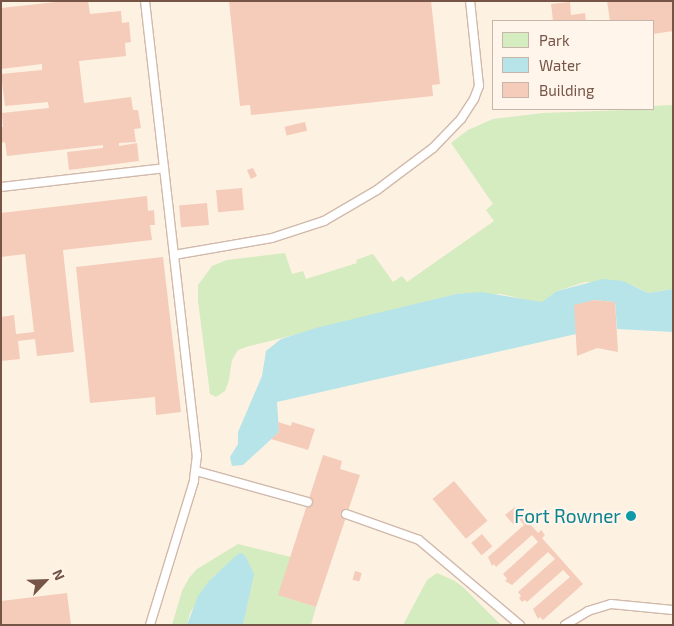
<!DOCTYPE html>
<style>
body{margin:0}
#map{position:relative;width:674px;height:626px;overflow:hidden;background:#fdf1e2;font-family:"Exo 2",sans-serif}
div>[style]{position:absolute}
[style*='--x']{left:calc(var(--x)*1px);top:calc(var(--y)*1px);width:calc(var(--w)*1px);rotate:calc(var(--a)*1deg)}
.green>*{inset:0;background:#d5ebc0}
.water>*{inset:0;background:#b6e4e8}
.building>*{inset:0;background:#f4ccb9;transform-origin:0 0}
.roads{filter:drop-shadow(1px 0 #d1b9ab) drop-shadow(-1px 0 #d1b9ab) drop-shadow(0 1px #d1b9ab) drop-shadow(0 -1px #d1b9ab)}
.service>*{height:8px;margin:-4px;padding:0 4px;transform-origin:4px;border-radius:4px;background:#fff}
.dots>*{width:14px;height:14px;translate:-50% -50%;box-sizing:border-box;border:2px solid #fff5ea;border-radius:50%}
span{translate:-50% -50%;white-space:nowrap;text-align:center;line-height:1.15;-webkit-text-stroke:4.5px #fff5ea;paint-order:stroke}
.culture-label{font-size:19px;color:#0d838f}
.right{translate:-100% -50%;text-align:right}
.frame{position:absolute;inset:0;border:2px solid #765547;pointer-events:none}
.legend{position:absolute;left:492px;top:20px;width:162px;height:90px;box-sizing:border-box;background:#fff5ea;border:1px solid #c8b5a9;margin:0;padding:6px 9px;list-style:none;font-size:15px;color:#765547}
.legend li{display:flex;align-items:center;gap:10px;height:25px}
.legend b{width:25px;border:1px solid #c8b5a9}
.north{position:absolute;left:20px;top:556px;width:50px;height:50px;-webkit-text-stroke:4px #fff5ea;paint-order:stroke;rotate:66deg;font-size:14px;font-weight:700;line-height:20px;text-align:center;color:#765547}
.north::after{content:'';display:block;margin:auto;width:18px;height:22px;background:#765547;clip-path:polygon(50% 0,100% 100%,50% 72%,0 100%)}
</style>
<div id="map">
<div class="green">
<div style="clip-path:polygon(673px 105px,673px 289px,648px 293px,632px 285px,585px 282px,557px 291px,543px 302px,536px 302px,501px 294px,456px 294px,246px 347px,238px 350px,232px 360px,229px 380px,225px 391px,216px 397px,210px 394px,198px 301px,198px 285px,212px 266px,227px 260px,285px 253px,292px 274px,303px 271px,306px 279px,357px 263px,356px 260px,373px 254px,393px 282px,402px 276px,407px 282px,494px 221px,486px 210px,493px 204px,451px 143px,468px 130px,493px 119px,543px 113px,653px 109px,653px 106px)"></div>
<div style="clip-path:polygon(238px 544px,291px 557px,279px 595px,316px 607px,311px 625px,243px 625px,253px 574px,246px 557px,242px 554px,214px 576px,190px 613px,187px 625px,172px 625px,182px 591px,189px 578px,197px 569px)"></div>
<div style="clip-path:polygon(437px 573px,455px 581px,463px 587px,501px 625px,403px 625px,427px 580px)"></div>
</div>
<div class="water">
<div style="clip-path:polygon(603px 279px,623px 281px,648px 293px,673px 289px,673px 332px,617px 329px,615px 302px,594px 300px,575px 306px,576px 334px,277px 402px,279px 432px,243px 465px,232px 466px,230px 457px,238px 444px,238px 432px,262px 376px,266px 351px,281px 339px,316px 328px,456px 294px,481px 292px,542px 302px,557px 291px)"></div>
<div style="clip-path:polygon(242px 553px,246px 557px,254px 574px,243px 625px,187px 625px,198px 596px,209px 581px,238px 554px)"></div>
</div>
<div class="building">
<div style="clip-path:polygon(65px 1px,88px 1px,90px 14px,121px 11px,122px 23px,129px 22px,131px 42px,125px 43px,126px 56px,79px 61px,84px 103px,131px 97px,133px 110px,138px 110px,141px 128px,134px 129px,136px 142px,119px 143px,119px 146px,137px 143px,139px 161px,69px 170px,67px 152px,103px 148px,103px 145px,7px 156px,5px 142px,1px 143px,1px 127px,3px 127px,2px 113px,49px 108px,48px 102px,5px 106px,1px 74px,42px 70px,42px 64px,1px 69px,1px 8px)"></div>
<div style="clip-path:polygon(229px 1px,431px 1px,440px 84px,432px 85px,433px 96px,251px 115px,250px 105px,240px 106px)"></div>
<div style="clip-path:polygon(607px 1px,673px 1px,673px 31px,653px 34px,653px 21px,610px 21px)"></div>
<div style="clip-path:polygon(570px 2px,571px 15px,585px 13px,586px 21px,553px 21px,551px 4px)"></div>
<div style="left:305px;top:122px;width:9px;height:21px;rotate:77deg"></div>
<div style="clip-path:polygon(253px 168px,257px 176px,251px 179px,247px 170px)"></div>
<div style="left:242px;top:188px;width:22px;height:26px;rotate:85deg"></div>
<div style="clip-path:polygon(147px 196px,148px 211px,154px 210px,155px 225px,150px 225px,152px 240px,63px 250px,74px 352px,37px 356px,35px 339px,18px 341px,20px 359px,1px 361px,1px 317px,14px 315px,16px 334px,34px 332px,25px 254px,1px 257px,1px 213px)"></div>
<div style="left:207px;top:203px;width:22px;height:28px;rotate:85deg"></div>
<div style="clip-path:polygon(163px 257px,181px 412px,156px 415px,155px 397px,90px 403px,76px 267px)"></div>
<div style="clip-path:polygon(594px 300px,615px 302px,618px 352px,597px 348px,577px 356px,574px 305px)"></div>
<div style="clip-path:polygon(278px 422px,291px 426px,292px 422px,315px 429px,308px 450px,271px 439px,279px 432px)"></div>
<div style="clip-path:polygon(323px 455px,342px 461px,340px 469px,360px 475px,316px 607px,278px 595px)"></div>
<div style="left:454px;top:481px;width:52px;height:28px;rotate:50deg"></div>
<div style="clip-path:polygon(515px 507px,538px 533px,541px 530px,545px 535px,542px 538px,583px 584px,543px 620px,540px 617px,538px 619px,533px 609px,570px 577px,563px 570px,527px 602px,525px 600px,522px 602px,519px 598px,521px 596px,518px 592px,555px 559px,548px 552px,512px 585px,505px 581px,507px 579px,503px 574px,538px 542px,532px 535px,496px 567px,494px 564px,492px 566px,488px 557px,524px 525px,520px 520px,514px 525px,505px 515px)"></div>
<div style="left:482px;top:534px;width:16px;height:14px;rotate:50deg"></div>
<div style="left:355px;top:571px;width:7px;height:9px;rotate:16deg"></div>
<div style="clip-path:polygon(67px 593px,71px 625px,1px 625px,1px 601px)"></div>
</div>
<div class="roads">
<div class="service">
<div style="--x:145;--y:1;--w:457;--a:83.5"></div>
<div style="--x:197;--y:455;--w:26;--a:97"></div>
<div style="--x:194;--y:481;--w:151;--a:107"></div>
<div style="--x:1;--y:187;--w:164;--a:-6.6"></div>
<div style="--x:174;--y:255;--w:99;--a:-9.8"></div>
<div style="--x:272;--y:238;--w:55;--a:-18.1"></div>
<div style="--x:324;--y:221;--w:61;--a:-30.3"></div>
<div style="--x:377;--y:190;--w:70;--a:-36.9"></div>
<div style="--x:433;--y:148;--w:40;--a:-46"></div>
<div style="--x:461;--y:119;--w:24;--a:-57"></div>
<div style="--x:474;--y:99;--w:14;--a:-69"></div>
<div style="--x:479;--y:86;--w:85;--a:-96"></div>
<div style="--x:196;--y:471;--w:116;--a:15.5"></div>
<div style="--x:346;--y:514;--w:77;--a:19.6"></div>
<div style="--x:419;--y:540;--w:132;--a:40.1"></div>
<div style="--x:565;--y:625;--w:27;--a:-31"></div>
<div style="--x:588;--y:611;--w:24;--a:-17"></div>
<div style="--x:611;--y:604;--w:62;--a:5.5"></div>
</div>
</div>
<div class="dots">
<div style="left:631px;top:516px;background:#0f9aa8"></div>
</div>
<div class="culture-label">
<span class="right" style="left:621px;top:516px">Fort Rowner</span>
</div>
<div class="frame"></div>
<ul class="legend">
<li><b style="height:14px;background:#d5ebc0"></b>Park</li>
<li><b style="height:14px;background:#b6e4e8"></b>Water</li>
<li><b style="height:14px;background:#f4ccb9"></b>Building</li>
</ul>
<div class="north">N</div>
</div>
